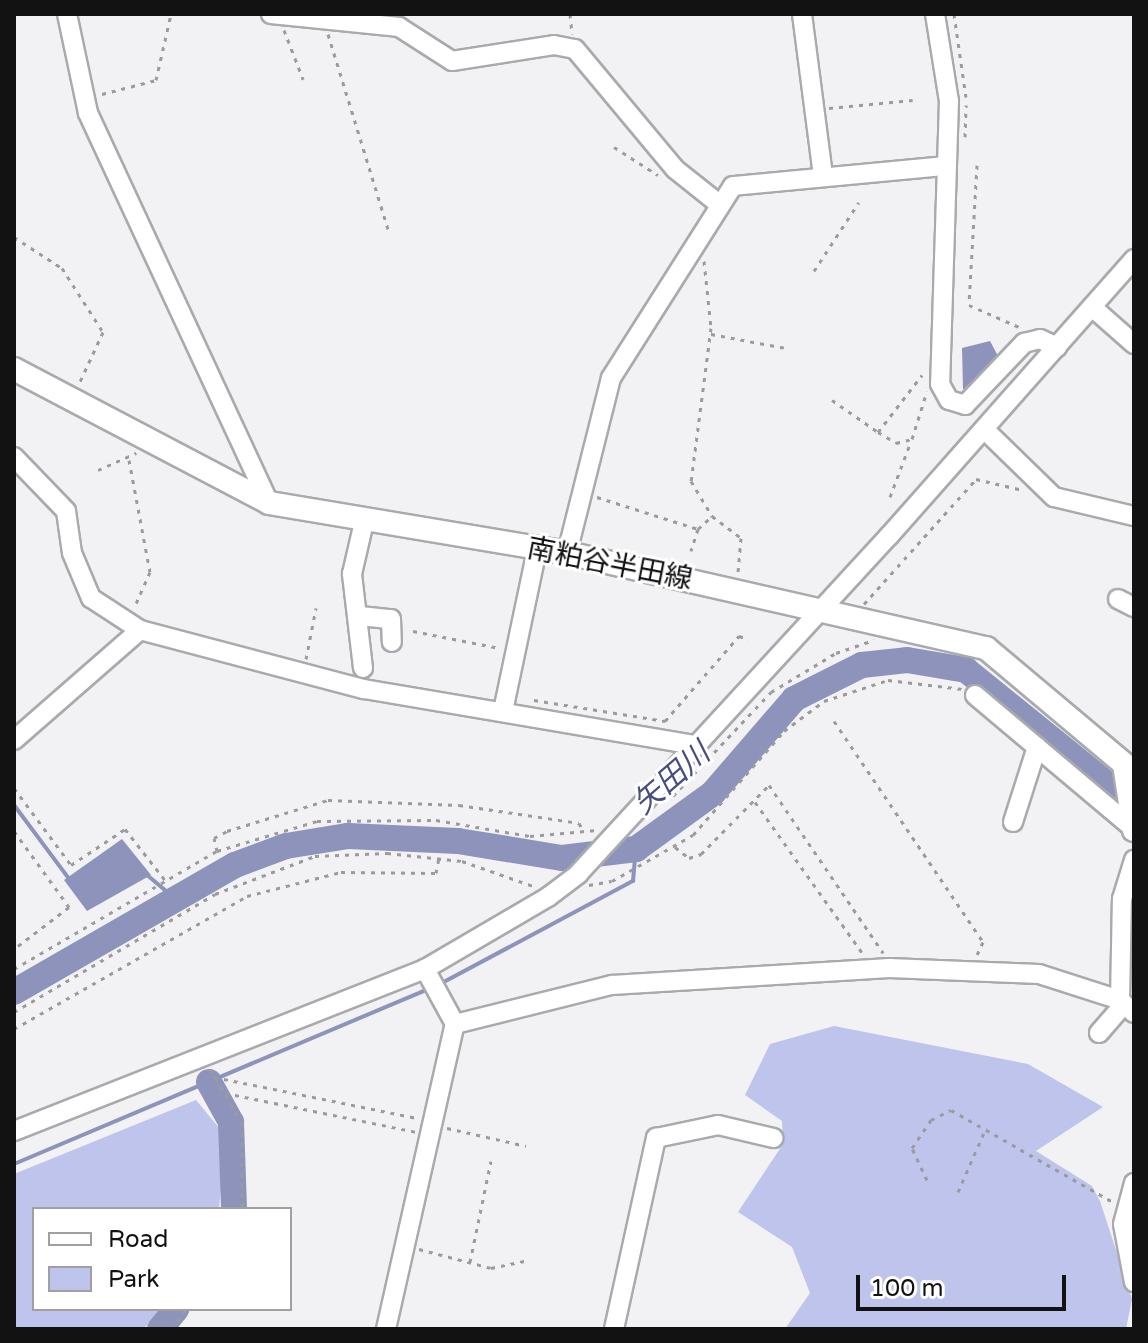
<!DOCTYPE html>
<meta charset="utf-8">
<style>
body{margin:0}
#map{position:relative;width:1148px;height:1343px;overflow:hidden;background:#f2f2f5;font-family:"Varela Round","Noto Sans JP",sans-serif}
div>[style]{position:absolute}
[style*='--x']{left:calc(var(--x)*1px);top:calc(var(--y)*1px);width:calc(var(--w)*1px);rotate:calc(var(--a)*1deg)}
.green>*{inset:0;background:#bec4eb}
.water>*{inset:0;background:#8d93bb}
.stream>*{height:4px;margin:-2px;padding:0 2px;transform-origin:2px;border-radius:2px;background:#8d93bb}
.river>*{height:26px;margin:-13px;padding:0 13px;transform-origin:13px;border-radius:13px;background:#8d93bb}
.path>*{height:3px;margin-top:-1.5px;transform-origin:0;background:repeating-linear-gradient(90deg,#9b9b9e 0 4px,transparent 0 10px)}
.roads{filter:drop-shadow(2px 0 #a9aaad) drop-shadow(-2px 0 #a9aaad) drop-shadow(0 2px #a9aaad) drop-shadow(0 -2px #a9aaad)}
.minor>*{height:18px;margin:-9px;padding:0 9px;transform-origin:9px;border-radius:9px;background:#fff}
.major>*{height:22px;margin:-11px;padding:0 11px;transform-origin:11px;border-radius:11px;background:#fff}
span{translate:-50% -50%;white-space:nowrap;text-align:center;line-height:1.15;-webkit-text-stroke:6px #fff;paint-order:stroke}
.street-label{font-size:28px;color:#121213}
.water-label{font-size:30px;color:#474c82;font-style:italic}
.frame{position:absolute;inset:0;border:16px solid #121213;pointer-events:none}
.legend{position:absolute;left:32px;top:1207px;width:260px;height:104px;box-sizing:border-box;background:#fff;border:2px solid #a0a0a1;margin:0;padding:10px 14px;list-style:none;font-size:24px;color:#121213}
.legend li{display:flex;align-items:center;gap:16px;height:40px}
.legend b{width:40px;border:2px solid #a0a0a1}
.scale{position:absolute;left:856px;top:1275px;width:210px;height:36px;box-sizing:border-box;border:4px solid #121213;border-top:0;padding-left:10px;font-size:24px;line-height:28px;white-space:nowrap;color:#121213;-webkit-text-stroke:6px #fff;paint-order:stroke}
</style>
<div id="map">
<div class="green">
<div style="clip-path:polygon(834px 1026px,1028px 1064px,1103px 1107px,1036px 1151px,1092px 1186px,1100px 1201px,1132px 1299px,1126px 1329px,785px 1329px,810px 1293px,792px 1247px,738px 1212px,783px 1144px,782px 1121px,745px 1095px,770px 1044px)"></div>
<div style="clip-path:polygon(196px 1100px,225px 1135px,219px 1209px,34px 1209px,34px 1309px,159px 1309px,144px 1329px,14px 1329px,14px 1174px)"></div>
</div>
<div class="water">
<div style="clip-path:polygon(990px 341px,998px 356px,963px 390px,962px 348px)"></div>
<div style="clip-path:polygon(122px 839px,151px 875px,87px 911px,64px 880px)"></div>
</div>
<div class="stream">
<div style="--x:14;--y:805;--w:94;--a:53.3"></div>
<div style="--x:147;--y:875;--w:35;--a:40"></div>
<div style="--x:440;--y:984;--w:219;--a:-28.1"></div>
<div style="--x:633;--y:881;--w:32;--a:-85"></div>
<div style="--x:14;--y:1164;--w:449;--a:-22.9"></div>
</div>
<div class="river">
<div style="--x:14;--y:992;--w:255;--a:-29.9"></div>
<div style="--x:235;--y:865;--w:54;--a:-20.4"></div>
<div style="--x:286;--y:846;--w:63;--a:-9.2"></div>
<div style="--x:348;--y:836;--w:110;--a:2.6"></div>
<div style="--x:458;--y:841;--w:105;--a:9.3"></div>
<div style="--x:562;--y:858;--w:75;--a:-6.9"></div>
<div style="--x:636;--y:849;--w:95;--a:-36"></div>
<div style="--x:713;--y:793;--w:124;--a:-49.2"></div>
<div style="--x:794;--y:699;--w:76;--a:-26.6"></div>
<div style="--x:862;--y:665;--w:45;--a:-6.3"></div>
<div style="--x:907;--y:660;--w:60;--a:9.6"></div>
<div style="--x:966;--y:670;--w:216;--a:39"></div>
<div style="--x:209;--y:1082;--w:46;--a:61.2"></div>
<div style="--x:231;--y:1122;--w:87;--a:88"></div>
<div style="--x:160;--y:1329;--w:26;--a:-51"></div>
</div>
<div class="path">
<div style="--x:570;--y:14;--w:20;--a:84"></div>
<div style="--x:954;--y:14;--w:84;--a:81.8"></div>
<div style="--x:284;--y:30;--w:53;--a:68.8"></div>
<div style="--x:328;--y:34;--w:204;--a:72.9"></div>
<div style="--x:102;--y:94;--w:56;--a:-14.5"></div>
<div style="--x:156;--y:80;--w:68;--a:-77.2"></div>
<div style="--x:829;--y:108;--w:84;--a:-5.4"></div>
<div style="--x:965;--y:137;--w:32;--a:-88"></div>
<div style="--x:614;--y:147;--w:52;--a:32.5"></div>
<div style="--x:977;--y:165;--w:140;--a:93.3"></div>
<div style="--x:969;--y:305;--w:55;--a:23.7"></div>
<div style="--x:14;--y:237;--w:57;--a:32.9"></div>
<div style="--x:62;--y:268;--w:76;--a:57.4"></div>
<div style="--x:103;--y:332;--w:57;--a:114.8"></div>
<div style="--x:704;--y:261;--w:67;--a:84"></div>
<div style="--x:711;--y:328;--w:154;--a:97.4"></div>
<div style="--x:691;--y:481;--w:41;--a:59"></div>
<div style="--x:712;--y:516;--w:36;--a:37"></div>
<div style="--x:741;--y:538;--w:35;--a:95"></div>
<div style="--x:814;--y:271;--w:82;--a:-56.9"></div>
<div style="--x:711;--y:334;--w:76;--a:10.6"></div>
<div style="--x:832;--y:400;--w:56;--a:34.8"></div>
<div style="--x:878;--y:432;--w:72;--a:-52.3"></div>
<div style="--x:878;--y:432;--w:21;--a:31"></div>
<div style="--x:896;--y:443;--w:16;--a:-14"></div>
<div style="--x:912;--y:439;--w:50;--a:-72.6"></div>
<div style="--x:129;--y:460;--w:114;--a:79.4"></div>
<div style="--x:150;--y:572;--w:34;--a:114"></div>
<div style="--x:98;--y:470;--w:42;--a:-24.1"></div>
<div style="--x:597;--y:497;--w:106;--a:17.6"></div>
<div style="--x:698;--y:529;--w:23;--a:108"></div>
<div style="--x:890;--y:497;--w:60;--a:-69.4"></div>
<div style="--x:698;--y:529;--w:19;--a:-43"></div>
<div style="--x:864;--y:604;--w:168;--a:-48.1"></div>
<div style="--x:976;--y:479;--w:48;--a:13.2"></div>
<div style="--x:413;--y:631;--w:88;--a:11.2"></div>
<div style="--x:306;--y:659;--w:52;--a:-78.9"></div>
<div style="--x:534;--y:700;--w:133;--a:9.1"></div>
<div style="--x:665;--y:721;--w:113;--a:-49"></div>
<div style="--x:739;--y:636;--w:10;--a:17"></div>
<div style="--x:834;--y:721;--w:267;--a:56"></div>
<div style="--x:983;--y:942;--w:14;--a:115"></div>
<div style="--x:14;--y:788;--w:96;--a:53.5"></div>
<div style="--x:71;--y:865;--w:65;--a:-33.7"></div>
<div style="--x:125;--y:829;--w:65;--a:51.9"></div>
<div style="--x:673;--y:796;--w:143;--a:-46.7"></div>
<div style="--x:771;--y:692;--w:76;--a:-31"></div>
<div style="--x:836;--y:653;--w:40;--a:-18.9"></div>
<div style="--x:755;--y:802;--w:186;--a:54.6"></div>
<div style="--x:14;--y:831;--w:94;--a:54.1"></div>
<div style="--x:69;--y:907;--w:69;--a:142.6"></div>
<div style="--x:675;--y:847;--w:18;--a:38"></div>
<div style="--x:689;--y:858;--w:13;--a:-18"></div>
<div style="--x:701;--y:854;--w:97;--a:-45.4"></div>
<div style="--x:769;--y:785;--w:203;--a:55.8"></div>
<div style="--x:217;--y:851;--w:13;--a:-103"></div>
<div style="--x:214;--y:838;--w:15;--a:-28"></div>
<div style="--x:227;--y:831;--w:106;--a:-17.1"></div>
<div style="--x:328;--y:800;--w:131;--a:2.2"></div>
<div style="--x:459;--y:805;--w:121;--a:8.5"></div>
<div style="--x:579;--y:823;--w:10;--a:61"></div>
<div style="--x:589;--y:885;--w:23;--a:-10"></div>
<div style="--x:612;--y:881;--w:93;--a:-29.6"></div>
<div style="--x:693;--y:835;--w:138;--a:-48.8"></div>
<div style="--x:784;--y:731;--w:50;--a:-36.9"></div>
<div style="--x:824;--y:701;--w:67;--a:-18.2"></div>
<div style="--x:888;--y:680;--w:75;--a:6.9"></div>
<div style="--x:14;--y:969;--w:235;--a:-30.2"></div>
<div style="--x:217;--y:851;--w:104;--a:-16.7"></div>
<div style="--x:317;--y:821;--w:119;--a:-0.5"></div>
<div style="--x:436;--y:820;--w:95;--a:9.7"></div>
<div style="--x:530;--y:836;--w:67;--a:-5.1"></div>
<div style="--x:14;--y:1012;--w:233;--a:-30.4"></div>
<div style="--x:215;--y:894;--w:107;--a:-20.8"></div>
<div style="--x:315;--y:856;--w:72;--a:-2.4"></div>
<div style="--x:387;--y:853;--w:75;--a:6.1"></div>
<div style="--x:462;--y:861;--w:75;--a:19.4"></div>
<div style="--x:14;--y:1029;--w:268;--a:-29.7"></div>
<div style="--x:247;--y:896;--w:97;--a:-14.3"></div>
<div style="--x:341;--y:872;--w:95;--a:0.6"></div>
<div style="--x:436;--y:873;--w:15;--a:-79"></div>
<div style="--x:210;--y:1069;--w:63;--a:59.3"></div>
<div style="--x:242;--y:1123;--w:86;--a:90"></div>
<div style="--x:214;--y:1077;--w:207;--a:11.4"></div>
<div style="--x:225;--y:1093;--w:195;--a:11.5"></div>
<div style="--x:447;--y:1128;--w:81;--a:12.8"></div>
<div style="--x:927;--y:1180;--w:35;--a:-115"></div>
<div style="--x:912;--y:1148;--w:34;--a:-56"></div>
<div style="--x:931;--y:1120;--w:22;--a:-27"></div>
<div style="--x:951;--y:1110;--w:186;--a:29.6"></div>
<div style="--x:958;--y:1192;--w:70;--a:-66.4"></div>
<div style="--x:419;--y:1249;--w:74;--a:14.8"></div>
<div style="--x:491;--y:1268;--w:34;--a:-12"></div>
<div style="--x:470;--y:1262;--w:103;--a:-78.3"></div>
<div style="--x:171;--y:1329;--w:25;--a:-53"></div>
</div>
<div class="roads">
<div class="minor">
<div style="--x:67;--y:14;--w:101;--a:78"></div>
<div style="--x:88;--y:113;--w:430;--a:65.1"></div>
<div style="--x:271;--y:14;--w:129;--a:5.8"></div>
<div style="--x:399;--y:27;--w:63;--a:32.7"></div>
<div style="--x:452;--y:61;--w:103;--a:-8.9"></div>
<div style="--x:554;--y:45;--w:21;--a:11"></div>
<div style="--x:575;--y:49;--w:156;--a:50.2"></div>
<div style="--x:675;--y:169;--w:56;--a:38.5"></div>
<div style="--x:802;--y:14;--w:162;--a:82.6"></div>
<div style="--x:935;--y:14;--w:88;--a:80.9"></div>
<div style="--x:949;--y:101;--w:283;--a:91.8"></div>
<div style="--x:940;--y:384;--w:18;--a:61"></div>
<div style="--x:949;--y:400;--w:17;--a:17"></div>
<div style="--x:965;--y:405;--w:86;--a:-46.4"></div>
<div style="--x:1024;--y:343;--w:16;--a:-14"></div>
<div style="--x:1040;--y:339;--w:19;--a:25"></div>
<div style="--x:1092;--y:307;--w:56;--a:41.4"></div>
<div style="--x:985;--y:430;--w:96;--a:44.2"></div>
<div style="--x:1054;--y:497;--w:82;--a:13.4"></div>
<div style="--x:14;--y:457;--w:75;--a:46.1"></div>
<div style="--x:66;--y:511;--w:42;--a:81.9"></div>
<div style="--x:72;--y:553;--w:49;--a:67.1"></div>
<div style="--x:91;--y:598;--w:59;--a:33.1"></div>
<div style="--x:140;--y:630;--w:232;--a:14.8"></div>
<div style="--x:364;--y:689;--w:336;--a:9.6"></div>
<div style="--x:567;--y:553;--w:180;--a:-75.9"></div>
<div style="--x:611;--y:378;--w:227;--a:-57.6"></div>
<div style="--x:733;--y:186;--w:213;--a:-5.4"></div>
<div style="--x:1118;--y:599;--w:18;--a:27"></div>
<div style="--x:360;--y:616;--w:31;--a:6"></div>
<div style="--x:391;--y:619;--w:23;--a:88"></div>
<div style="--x:363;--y:668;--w:95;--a:-96.7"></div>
<div style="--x:352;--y:574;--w:53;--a:-77"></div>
<div style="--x:975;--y:695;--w:205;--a:40.1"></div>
<div style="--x:503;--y:711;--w:166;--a:-78.1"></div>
<div style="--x:14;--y:740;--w:167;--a:-41.1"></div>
<div style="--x:1013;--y:822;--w:79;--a:-72.3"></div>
<div style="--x:1120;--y:1000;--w:101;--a:-88.9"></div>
<div style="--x:1122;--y:899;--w:41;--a:-72.9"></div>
<div style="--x:455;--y:1024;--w:162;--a:-14"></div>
<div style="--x:612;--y:985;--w:278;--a:-3.5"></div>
<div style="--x:889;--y:968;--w:150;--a:2.3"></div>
<div style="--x:1039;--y:974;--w:85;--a:17.8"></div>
<div style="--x:1120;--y:1000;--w:19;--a:43"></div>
<div style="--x:1099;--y:1033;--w:38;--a:-49"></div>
<div style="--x:14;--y:1131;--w:442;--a:-21.5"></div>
<div style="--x:425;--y:969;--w:143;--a:-30.3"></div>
<div style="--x:548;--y:897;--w:38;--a:-37"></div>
<div style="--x:578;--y:874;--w:459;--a:-47.4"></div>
<div style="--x:889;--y:536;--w:370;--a:-48.5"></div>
<div style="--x:1134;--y:1183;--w:42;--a:105"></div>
<div style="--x:1123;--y:1224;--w:59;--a:79.3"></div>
<div style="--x:386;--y:1329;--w:313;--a:-77.3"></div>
<div style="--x:455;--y:1024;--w:63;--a:-118.6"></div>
<div style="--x:614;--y:1329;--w:196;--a:-77.6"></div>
<div style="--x:656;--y:1138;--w:63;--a:-11.8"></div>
<div style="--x:718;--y:1125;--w:57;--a:13.3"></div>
</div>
<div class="major">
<div style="--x:14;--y:369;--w:288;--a:27.7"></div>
<div style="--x:269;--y:503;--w:302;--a:9.5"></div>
<div style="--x:567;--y:553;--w:430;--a:12.8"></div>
<div style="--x:986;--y:648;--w:180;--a:40"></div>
<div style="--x:1124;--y:764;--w:67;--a:81.4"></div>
</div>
</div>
<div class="street-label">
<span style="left:610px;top:564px;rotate:11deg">南粕谷半田線</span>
</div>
<div class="water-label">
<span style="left:672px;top:779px;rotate:-41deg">矢田川</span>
</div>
<div class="frame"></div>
<ul class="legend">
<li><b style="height:10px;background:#fff"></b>Road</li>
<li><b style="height:22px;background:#bec4eb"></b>Park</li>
</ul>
<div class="scale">100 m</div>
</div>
